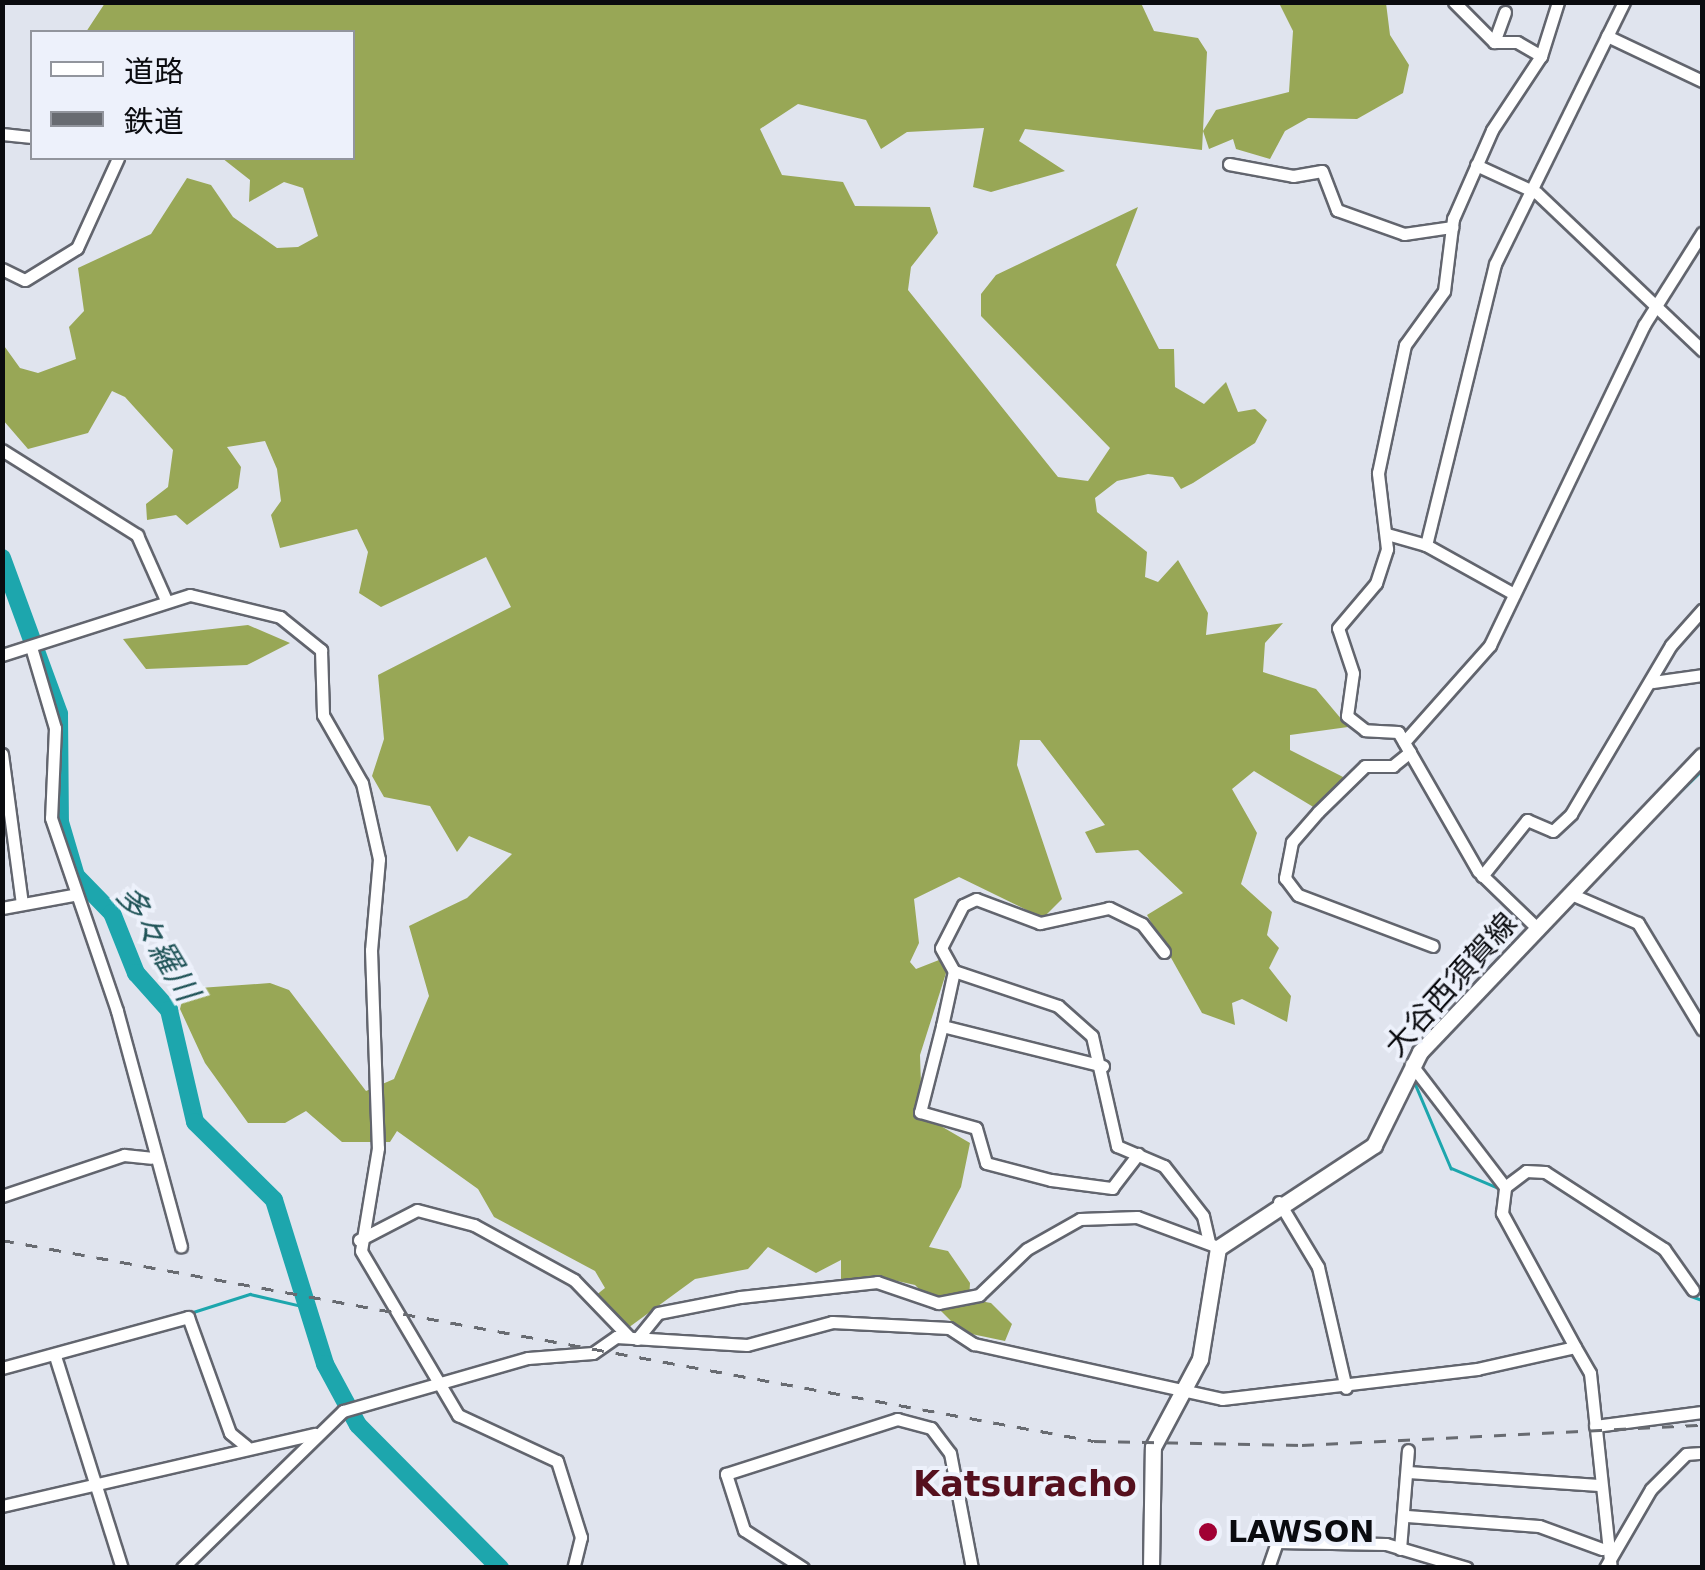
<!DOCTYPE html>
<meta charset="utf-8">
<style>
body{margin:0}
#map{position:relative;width:1705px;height:1570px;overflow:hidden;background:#e0e4ee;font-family:"DejaVu Sans","Noto Sans JP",sans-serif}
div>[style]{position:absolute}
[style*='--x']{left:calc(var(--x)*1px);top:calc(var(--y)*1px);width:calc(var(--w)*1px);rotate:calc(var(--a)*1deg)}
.forest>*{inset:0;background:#98a756}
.stream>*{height:2.5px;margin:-1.25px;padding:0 1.25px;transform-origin:1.25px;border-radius:1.25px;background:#1da6ad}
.river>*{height:18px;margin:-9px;padding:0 9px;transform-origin:9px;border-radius:9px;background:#1da6ad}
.roads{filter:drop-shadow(2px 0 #62656e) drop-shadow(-2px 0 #62656e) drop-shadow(0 2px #62656e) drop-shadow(0 -2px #62656e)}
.street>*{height:11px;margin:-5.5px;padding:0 5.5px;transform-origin:5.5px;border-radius:5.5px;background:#fff}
.secondary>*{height:15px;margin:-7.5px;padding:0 7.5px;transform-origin:7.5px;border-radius:7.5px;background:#fff}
.rail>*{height:2.5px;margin-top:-1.25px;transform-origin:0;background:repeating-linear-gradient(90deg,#686b71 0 12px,transparent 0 24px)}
.dots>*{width:28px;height:28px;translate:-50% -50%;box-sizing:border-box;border:5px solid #edf1fb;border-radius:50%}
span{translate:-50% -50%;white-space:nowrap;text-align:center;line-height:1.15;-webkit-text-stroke:8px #edf1fb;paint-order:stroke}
.street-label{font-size:30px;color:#0a0b0f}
.poi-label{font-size:30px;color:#0a0b0f;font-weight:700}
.left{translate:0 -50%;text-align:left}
.water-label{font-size:32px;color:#1f5357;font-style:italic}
.quarter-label{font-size:35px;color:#55101e;font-weight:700}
.frame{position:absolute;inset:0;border:5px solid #0a0b0f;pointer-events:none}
.legend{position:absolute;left:30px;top:30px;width:325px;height:130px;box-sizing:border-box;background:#edf1fb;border:2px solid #92959d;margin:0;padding:12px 18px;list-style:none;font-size:30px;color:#0a0b0f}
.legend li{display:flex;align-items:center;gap:20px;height:50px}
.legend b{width:50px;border:2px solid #92959d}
</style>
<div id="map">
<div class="forest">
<div style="clip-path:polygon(105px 3px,1141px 3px,1154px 31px,1198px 38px,1207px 52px,1202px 150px,1025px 129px,1019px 141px,1065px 171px,991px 192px,973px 187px,984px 128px,907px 132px,881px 149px,866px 120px,798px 104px,760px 129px,782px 175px,843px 182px,855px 206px,930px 207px,938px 233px,911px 267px,908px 290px,1058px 477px,1088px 481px,1110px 448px,981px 316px,981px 294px,996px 275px,1138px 207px,1116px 265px,1159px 349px,1174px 349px,1175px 387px,1204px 404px,1226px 382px,1238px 412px,1255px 409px,1267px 420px,1255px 443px,1193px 483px,1181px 489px,1173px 477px,1148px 474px,1117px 481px,1095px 498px,1097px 512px,1147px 552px,1145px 577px,1158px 582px,1178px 560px,1208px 613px,1206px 635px,1283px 623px,1265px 643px,1263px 672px,1316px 689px,1348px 727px,1290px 735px,1290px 750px,1347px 779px,1315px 808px,1254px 771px,1232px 789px,1257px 833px,1241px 884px,1272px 912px,1267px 935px,1279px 948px,1269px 968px,1291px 996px,1287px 1022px,1242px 999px,1232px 1003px,1235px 1025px,1202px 1013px,1147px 915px,1183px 893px,1138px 850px,1096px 853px,1085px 832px,1105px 825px,1040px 740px,1020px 740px,1017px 765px,1062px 899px,1043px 918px,959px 877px,914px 899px,919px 943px,910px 962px,916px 969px,939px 960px,947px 970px,920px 1055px,922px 1115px,970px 1143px,961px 1187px,929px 1247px,948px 1251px,970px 1283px,969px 1299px,991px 1303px,1012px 1324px,1005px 1341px,962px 1332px,915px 1285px,875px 1276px,841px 1281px,841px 1260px,816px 1273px,768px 1247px,748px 1269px,695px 1279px,628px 1328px,595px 1296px,605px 1288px,595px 1271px,494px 1217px,478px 1189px,397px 1131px,390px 1142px,342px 1142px,306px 1111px,285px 1123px,248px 1123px,205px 1063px,180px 1009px,185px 989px,270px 983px,289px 990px,366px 1091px,394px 1079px,429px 996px,409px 926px,467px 898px,512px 854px,469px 836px,457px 852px,430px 806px,384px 797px,372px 776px,384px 739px,378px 675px,511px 607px,486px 557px,381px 607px,359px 593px,368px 552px,357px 529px,280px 548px,271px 515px,281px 501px,277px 469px,265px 441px,227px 447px,241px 467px,238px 488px,187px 525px,176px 515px,147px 520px,146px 504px,168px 487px,173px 450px,125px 397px,112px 391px,88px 433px,28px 449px,3px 420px,2px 343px,20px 368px,38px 373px,76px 359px,69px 327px,84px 311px,78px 268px,151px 234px,187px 178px,211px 185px,233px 217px,277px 248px,298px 247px,318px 236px,303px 188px,284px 182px,249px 202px,250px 180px,222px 158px,352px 158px,352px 32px,86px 32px)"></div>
<div style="clip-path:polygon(1279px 3px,1386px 3px,1390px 35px,1409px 65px,1403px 93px,1357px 119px,1308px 118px,1285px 131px,1270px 159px,1236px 149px,1233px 139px,1209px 149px,1203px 131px,1216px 110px,1289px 92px,1293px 31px)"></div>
<div style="clip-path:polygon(248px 625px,290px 643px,247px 665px,146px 669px,123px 639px)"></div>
</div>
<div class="stream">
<div style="--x:1664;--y:807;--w:53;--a:-44.2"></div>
<div style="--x:1414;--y:1081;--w:95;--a:67"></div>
<div style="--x:1451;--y:1168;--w:54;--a:22.8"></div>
<div style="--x:1546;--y:1179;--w:92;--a:33"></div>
<div style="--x:1691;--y:1296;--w:12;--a:20"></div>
<div style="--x:190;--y:1313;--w:63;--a:-17.6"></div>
<div style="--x:250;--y:1294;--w:62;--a:13.1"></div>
<div style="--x:122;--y:1329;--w:37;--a:-14"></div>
<div style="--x:66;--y:1346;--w:41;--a:-17.1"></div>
</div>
<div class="river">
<div style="--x:2;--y:558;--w:166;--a:69.9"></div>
<div style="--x:59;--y:714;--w:108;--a:89.5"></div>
<div style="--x:60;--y:822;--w:56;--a:73.5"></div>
<div style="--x:76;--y:876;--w:52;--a:45.8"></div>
<div style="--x:112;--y:913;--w:65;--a:68.2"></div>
<div style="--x:136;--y:973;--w:50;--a:48.3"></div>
<div style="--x:169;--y:1010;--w:115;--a:76.9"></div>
<div style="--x:195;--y:1122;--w:111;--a:44.6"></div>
<div style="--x:274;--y:1200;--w:172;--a:72.7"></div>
<div style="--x:325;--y:1364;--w:69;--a:61.6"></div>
<div style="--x:358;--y:1425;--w:202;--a:45.2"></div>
</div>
<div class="roads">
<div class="street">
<div style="--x:1454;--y:2;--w:57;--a:45"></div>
<div style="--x:1505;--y:12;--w:32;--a:110"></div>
<div style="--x:1494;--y:42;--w:23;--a:0"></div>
<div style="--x:1517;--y:42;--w:28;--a:30"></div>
<div style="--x:1607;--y:36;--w:105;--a:25.3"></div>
<div style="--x:2;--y:134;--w:30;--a:6"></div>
<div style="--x:1229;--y:164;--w:65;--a:10.6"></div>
<div style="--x:1293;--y:176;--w:29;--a:-10"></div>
<div style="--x:1322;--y:171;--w:42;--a:69"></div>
<div style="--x:1337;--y:210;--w:71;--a:19.7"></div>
<div style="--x:1404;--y:234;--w:49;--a:-8.3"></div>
<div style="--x:1476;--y:165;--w:67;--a:24.7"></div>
<div style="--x:1537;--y:193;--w:228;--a:43.6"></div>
<div style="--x:2;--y:269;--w:25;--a:26"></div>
<div style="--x:25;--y:280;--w:61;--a:-31.6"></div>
<div style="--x:77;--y:248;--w:99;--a:-65.5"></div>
<div style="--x:2;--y:450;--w:160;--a:32.2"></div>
<div style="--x:137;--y:535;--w:69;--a:66"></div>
<div style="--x:1387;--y:534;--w:41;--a:15.8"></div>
<div style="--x:1514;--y:594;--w:101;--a:-150.9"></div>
<div style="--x:1426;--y:545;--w:289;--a:-76.2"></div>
<div style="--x:1495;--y:264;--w:292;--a:-63.8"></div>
<div style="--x:31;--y:647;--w:84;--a:73.5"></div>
<div style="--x:55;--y:728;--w:90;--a:92.5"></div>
<div style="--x:51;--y:818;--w:204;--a:71.1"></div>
<div style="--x:117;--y:1011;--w:244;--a:74.8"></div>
<div style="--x:2;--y:655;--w:197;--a:-17.7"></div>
<div style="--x:190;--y:595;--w:93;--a:13.7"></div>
<div style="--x:280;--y:617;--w:53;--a:38.8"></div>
<div style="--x:321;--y:650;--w:65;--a:88.2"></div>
<div style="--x:323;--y:715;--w:78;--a:60.2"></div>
<div style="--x:362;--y:783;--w:78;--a:77.4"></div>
<div style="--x:379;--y:859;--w:91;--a:95"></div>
<div style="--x:371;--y:950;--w:198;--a:88"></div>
<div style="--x:378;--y:1148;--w:104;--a:99.4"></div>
<div style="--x:361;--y:1251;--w:191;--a:59.4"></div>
<div style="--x:458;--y:1415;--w:109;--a:24.9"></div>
<div style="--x:557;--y:1461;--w:80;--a:72.5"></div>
<div style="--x:581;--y:1537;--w:32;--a:104"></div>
<div style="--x:1653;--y:682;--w:49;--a:-8.1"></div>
<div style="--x:1404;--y:742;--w:130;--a:-48.4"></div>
<div style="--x:1490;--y:645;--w:355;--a:-64.3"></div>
<div style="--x:1644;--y:325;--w:109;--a:-57.8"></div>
<div style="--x:1410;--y:752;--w:22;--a:141"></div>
<div style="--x:1393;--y:766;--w:28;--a:180"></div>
<div style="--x:1365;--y:766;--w:66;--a:135.6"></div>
<div style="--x:1318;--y:812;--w:40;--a:131"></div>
<div style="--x:1292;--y:842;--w:37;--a:101"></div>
<div style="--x:1285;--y:878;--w:21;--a:53"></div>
<div style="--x:1298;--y:895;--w:144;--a:20.7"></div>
<div style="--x:2;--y:754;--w:151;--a:82.4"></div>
<div style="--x:1482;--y:876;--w:72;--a:-51.2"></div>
<div style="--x:1527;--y:820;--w:28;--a:23"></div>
<div style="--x:1553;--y:831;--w:25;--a:-43"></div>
<div style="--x:1571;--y:814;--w:196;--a:-59.4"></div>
<div style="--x:1671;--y:645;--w:47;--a:-48.5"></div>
<div style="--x:1571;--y:894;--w:73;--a:23.4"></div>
<div style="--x:1638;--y:923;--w:124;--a:58.9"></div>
<div style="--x:2;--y:908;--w:72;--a:-10.4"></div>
<div style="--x:1538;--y:929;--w:83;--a:-136"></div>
<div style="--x:1478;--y:871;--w:160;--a:-119.9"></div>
<div style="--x:1398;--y:732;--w:33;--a:-177"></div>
<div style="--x:1365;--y:730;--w:23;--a:-142"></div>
<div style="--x:1347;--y:716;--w:43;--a:-82.1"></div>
<div style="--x:1353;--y:673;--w:47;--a:-108.4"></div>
<div style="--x:1338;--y:628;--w:59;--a:-49.8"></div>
<div style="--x:1376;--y:583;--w:36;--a:-72"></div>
<div style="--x:1387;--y:549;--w:77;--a:-96.8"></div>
<div style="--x:1378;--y:473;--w:131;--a:-78.1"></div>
<div style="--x:1405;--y:345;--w:67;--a:-54.2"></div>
<div style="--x:1444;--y:291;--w:73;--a:-82.9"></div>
<div style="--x:1453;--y:219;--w:97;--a:-66.3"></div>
<div style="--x:1492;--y:130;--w:89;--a:-56.5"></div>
<div style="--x:1541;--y:56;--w:57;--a:-72.5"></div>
<div style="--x:1164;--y:952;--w:36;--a:-128"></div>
<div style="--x:1142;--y:924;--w:37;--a:-154"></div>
<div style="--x:1109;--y:908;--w:71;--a:167.7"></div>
<div style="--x:1040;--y:923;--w:68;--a:-159.4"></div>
<div style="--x:976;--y:899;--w:14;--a:155"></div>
<div style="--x:963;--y:905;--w:48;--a:117.1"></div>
<div style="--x:941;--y:948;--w:26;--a:61"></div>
<div style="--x:954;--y:971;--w:110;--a:18.6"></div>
<div style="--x:1058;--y:1006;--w:45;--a:41.4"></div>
<div style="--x:1092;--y:1036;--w:113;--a:77.2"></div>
<div style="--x:1117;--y:1146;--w:51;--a:23.1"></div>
<div style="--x:1164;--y:1166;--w:63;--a:52"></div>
<div style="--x:1203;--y:1216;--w:27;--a:77"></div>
<div style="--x:942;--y:1026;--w:56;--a:-77.7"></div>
<div style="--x:1411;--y:1064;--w:155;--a:52.6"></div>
<div style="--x:1103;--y:1066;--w:166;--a:-166"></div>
<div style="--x:942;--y:1026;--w:89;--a:104.3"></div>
<div style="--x:920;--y:1112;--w:58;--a:15.9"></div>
<div style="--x:976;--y:1128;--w:36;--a:74"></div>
<div style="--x:986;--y:1163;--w:67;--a:14.7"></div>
<div style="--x:1051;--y:1180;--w:62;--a:7.5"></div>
<div style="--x:1112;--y:1188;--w:43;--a:-52.6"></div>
<div style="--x:2;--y:1196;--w:129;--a:-18.6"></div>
<div style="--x:124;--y:1155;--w:27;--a:6"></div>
<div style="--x:1279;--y:1202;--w:76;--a:59"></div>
<div style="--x:1318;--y:1267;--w:124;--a:77"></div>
<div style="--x:359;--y:1240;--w:65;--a:-27.3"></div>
<div style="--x:417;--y:1210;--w:59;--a:14.7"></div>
<div style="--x:474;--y:1225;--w:114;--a:28.8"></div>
<div style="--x:574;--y:1280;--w:78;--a:46"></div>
<div style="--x:637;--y:1339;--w:33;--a:-51"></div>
<div style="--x:658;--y:1313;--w:84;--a:-11"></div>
<div style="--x:740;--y:1297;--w:138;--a:-6.2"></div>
<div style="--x:877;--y:1282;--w:65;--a:19"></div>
<div style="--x:938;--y:1303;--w:42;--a:-11"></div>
<div style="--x:979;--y:1295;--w:66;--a:-43.8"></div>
<div style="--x:1027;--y:1249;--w:61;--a:-29.5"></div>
<div style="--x:1080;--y:1219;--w:57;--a:-2"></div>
<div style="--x:1137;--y:1217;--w:83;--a:20.4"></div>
<div style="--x:1575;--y:1347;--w:153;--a:-118.6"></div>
<div style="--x:1502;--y:1213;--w:26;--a:-83"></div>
<div style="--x:1505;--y:1187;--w:26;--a:-37"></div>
<div style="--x:1526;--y:1171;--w:19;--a:3"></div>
<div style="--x:1545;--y:1172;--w:142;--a:32.9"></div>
<div style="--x:1664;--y:1249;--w:50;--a:54.7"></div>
<div style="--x:55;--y:1356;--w:222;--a:72.5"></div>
<div style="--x:2;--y:1368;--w:193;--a:-15.3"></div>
<div style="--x:188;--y:1317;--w:123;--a:70.1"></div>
<div style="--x:230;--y:1433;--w:21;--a:39"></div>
<div style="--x:1595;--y:1426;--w:108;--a:-7.5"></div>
<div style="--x:1408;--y:1472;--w:191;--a:3.9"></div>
<div style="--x:2;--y:1506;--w:321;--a:-13"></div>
<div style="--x:1407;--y:1516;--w:132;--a:4.3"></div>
<div style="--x:1539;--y:1526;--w:67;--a:20.1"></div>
<div style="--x:1400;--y:1549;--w:99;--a:-85.4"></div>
<div style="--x:182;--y:1568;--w:225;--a:-44.3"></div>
<div style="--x:343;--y:1411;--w:192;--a:-16"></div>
<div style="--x:528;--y:1358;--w:65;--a:-4.4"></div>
<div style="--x:593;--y:1353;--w:28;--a:-35"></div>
<div style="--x:616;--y:1337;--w:131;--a:3.5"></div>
<div style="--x:747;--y:1345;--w:88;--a:-15.1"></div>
<div style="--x:832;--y:1322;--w:117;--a:2.9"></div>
<div style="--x:949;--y:1328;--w:30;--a:33"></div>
<div style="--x:974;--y:1344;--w:254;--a:12.5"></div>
<div style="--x:1222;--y:1399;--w:257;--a:-6.7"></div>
<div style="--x:1477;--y:1369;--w:100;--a:-12.7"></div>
<div style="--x:1575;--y:1347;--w:30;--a:60"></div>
<div style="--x:1590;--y:1373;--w:196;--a:83.9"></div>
<div style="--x:803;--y:1568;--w:70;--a:-147.2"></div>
<div style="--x:744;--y:1530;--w:59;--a:-107.8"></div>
<div style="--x:726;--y:1474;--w:180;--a:-17.8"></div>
<div style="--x:897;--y:1419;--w:35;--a:15"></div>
<div style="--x:931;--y:1428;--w:31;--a:53"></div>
<div style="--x:950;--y:1453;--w:117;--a:79.2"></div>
<div style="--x:1268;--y:1568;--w:28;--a:-71"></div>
<div style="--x:1277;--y:1542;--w:109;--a:1.1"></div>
<div style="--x:1386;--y:1544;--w:84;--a:16.5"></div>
<div style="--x:1605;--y:1568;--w:91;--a:-59.8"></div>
<div style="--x:1651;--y:1489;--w:49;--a:-45"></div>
<div style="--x:1686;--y:1454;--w:16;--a:-4"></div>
</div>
<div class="secondary">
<div style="--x:1151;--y:1568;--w:121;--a:-89.1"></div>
<div style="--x:1153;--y:1447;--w:100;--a:-61.9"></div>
<div style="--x:1200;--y:1359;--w:112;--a:-80.8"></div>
<div style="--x:1218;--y:1248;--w:187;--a:-33.4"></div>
<div style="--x:1374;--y:1145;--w:104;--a:-63.7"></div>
<div style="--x:1420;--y:1052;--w:409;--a:-46.4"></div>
</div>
</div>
<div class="rail">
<div style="--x:2;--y:1240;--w:1110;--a:10.43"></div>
<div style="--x:1094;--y:1441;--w:208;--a:1.1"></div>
<div style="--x:1302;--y:1445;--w:400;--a:-2.9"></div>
</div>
<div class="dots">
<div style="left:1208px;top:1532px;background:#a10034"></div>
</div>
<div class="street-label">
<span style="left:1451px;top:985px;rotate:-48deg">大谷西須賀線</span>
</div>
<div class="poi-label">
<span class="left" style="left:1228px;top:1532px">LAWSON</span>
</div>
<div class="water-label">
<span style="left:157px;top:943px;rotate:59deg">多々羅川</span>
</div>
<div class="quarter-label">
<span style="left:1025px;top:1484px">Katsuracho</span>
</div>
<div class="frame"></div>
<ul class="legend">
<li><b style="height:12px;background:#fff"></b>道路</li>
<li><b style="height:12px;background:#686b71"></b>鉄道</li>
</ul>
</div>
